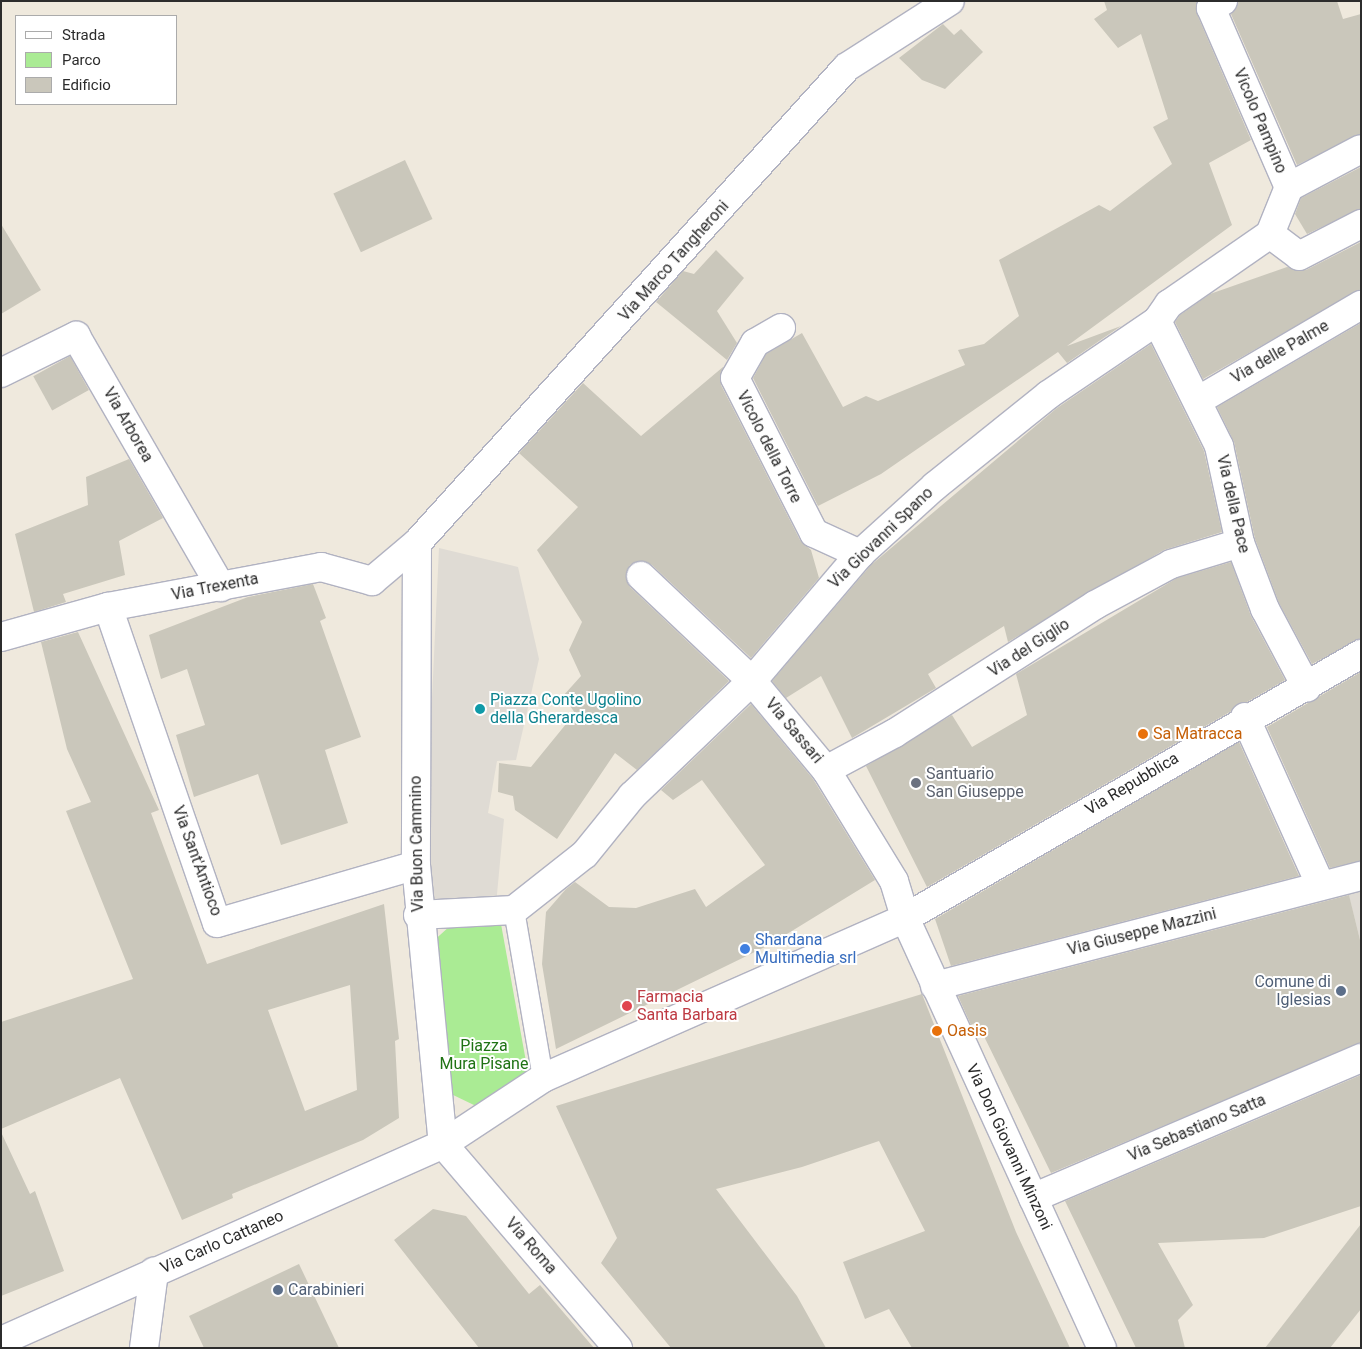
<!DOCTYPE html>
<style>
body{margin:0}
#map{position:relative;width:1362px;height:1349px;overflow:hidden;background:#efe9dd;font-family:Roboto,sans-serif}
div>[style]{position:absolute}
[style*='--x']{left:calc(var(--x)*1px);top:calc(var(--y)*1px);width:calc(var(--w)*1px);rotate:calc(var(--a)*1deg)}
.green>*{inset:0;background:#aaeb94}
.plaza>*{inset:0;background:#dfdbd4}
.building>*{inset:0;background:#cac7bb;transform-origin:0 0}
.roads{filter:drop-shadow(1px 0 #b1b2c1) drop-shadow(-1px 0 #b1b2c1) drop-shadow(0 1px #b1b2c1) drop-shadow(0 -1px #b1b2c1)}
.service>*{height:20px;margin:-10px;padding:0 10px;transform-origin:10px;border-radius:10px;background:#fff}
.pedestrian>*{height:28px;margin:-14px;padding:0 14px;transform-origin:14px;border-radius:14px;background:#fff}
.minor>*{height:28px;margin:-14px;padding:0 14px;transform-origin:14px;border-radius:14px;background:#fff}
.secondary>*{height:28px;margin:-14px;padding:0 14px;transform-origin:14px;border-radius:14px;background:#fff}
.dots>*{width:14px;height:14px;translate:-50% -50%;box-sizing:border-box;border:2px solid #fff;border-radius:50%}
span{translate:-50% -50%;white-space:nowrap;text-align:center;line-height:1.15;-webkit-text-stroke:4px #fff;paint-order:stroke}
.street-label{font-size:16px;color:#2c2c2c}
.culture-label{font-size:16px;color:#0d838f}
.left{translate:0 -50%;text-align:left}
.food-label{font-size:16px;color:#c56008}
.worship-label{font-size:16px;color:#5b616d}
.shop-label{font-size:16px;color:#366cbe}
.service-label{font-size:16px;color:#4e5e75}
.right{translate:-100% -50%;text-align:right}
.health-label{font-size:16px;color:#be3a42}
.park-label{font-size:16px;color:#1e7213}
.frame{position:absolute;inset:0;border:2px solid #2c2c2c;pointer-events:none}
.legend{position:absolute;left:15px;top:15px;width:162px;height:90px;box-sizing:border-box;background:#fff;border:1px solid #ababab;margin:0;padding:6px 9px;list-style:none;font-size:15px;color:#2c2c2c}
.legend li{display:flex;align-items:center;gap:10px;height:25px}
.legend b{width:25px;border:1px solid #ababab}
</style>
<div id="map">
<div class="green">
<div style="clip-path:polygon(501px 924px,529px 1078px,476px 1106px,449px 1093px,430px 944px,450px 926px)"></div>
</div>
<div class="plaza">
<div style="clip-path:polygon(439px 548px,518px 567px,539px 659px,516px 760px,497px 761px,488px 813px,504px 819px,496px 905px,422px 914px)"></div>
<div style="clip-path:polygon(1361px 861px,1361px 944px,1349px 896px,1355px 862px)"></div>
</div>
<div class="building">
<div style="clip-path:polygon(1104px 1px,1197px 1px,1197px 14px,1251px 140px,1209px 163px,1232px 225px,1067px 346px,1121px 326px,1067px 363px,1058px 352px,881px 474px,818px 506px,753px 378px,766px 354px,802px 333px,843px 407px,866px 396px,878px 401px,965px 365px,958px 350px,984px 344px,1019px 316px,999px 260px,1099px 205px,1110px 211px,1172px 164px,1153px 127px,1168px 119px,1141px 34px,1118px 48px,1094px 19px,1107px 10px)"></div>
<div style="clip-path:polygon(1239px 1px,1337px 1px,1343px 19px,1361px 14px,1361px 134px,1297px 165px,1231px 14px)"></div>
<div style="clip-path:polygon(943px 24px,954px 35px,961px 29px,983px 52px,945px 89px,922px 80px,899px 58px)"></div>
<div style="left:405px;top:160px;width:65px;height:79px;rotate:65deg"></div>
<div style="clip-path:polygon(1361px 167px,1361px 209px,1307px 234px,1295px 214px,1301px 198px)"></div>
<div style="clip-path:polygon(1px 224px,41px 290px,1px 314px)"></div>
<div style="clip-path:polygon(1361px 242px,1361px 289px,1203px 379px,1175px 322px,1180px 315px,1210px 294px,1287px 267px,1306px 270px)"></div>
<div style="clip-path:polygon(716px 250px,744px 278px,717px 311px,737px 343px,727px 360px,656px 302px,683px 271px,694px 274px)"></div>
<div style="clip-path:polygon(1361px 323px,1361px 638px,1312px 664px,1279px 603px,1255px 539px,1234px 442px,1217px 407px)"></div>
<div style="clip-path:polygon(1151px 344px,1204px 451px,1222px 532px,1164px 550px,1008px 642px,1004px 626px,928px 674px,936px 688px,852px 738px,821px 676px,786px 698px,772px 681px,871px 565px,1057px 408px)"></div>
<div style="left:70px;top:356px;width:39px;height:42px;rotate:61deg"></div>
<div style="clip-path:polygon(723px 367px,721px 385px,800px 540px,811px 550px,819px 578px,751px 658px,652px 565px,644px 561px,630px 565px,626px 573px,630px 587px,729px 681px,637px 770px,615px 753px,557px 839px,515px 810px,513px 796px,498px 792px,499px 763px,531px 767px,575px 713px,563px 696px,581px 676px,569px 650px,582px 622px,537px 550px,578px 507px,519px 453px,583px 383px,641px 436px)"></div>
<div style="clip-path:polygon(129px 459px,163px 518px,119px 541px,125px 575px,63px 594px,66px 602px,34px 612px,15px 534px,88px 505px,86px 477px)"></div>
<div style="clip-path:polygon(1231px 562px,1251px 616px,1285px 680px,927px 887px,866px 766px,952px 715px,972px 747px,1027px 715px,1016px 674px,1177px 578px)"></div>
<div style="clip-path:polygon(313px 584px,326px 618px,320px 621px,361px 737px,325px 750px,348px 823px,281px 845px,258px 774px,194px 797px,176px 735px,205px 725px,187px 669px,161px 679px,149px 635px,248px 597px)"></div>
<div style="clip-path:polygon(evenodd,78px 632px,159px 810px,151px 813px,207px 964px,384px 904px,399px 1039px,395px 1041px,399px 1118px,363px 1140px,232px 1194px,233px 1198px,182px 1220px,120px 1078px,1px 1129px,1px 1022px,133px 979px,66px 811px,91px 802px,67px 749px,41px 642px,78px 632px,350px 985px,357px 1090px,305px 1111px,268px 1010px,350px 985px)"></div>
<div style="clip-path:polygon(1361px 672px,1361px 861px,1330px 868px,1267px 727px)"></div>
<div style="clip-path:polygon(751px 704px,813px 779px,875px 880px,769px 945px,556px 1049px,542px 964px,546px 912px,566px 889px,575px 882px,609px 907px,636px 908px,695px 889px,706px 907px,765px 865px,702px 780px,673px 800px,661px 790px)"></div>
<div style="clip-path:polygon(1239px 742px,1299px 876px,951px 966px,935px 919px)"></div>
<div style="clip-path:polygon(1349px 895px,1361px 944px,1361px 1043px,1051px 1173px,977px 1022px,971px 1025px,958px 996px)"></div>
<div style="clip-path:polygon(922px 994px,1016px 1232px,1070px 1348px,912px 1348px,889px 1309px,865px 1319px,843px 1262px,925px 1231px,879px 1141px,802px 1167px,716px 1189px,797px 1296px,826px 1348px,671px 1348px,601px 1263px,617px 1238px,556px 1106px)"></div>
<div style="clip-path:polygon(1361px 1075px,1361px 1206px,1264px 1238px,1158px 1243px,1193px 1305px,1178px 1320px,1185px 1348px,1136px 1348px,1065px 1201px)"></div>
<div style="clip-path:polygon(1px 1132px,30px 1194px,35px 1191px,64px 1271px,1px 1296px)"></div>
<div style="clip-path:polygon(433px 1209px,466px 1216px,529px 1294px,540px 1285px,594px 1348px,479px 1348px,394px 1240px)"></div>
<div style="clip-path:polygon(1361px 1224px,1361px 1309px,1330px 1348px,1265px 1348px)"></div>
<div style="clip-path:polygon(299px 1264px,339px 1348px,204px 1348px,189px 1316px)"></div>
</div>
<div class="roads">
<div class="service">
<div style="--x:514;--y:910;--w:170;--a:80.2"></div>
</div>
<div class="pedestrian">
<div style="--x:935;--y:986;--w:440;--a:-14.5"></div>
</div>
<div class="minor">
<div style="--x:1223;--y:1;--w:14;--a:150"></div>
<div style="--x:1211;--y:8;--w:195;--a:66.5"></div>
<div style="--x:1289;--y:187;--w:51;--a:112"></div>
<div style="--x:1289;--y:187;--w:81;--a:-27.8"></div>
<div style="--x:1270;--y:234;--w:36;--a:37"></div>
<div style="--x:1299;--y:256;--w:70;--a:-27.3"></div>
<div style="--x:1157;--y:321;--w:140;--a:63.6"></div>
<div style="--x:1219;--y:446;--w:99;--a:77.8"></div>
<div style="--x:1240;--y:543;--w:71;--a:69.3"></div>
<div style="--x:1265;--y:609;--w:89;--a:62"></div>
<div style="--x:781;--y:328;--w:30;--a:150"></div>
<div style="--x:755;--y:343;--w:40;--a:119.7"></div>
<div style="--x:735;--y:378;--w:174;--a:63"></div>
<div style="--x:814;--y:533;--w:51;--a:24.5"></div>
<div style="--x:1;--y:373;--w:84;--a:-26.3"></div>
<div style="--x:76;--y:336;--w:290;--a:60"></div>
<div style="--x:1199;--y:400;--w:188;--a:-30.4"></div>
<div style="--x:417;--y:543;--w:322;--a:90.2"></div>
<div style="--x:416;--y:865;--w:280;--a:84.5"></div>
<div style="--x:641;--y:576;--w:153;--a:43.4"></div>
<div style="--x:752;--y:681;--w:116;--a:50.3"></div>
<div style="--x:826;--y:770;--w:130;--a:58.5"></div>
<div style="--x:894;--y:881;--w:39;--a:73"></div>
<div style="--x:905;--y:918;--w:473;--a:65.4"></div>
<div style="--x:108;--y:607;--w:334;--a:71"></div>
<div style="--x:217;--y:923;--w:207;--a:-16.2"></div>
<div style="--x:1;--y:637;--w:111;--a:-15.7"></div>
<div style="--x:108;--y:607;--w:217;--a:-10.6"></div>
<div style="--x:321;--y:567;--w:53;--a:15.4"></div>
<div style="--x:372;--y:581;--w:59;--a:-40.2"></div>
<div style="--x:417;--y:543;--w:641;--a:-47.91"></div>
<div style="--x:847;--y:67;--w:122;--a:-32.7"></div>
<div style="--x:1245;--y:717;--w:185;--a:65.8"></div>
<div style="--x:826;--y:770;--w:78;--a:-28.2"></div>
<div style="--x:895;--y:733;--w:237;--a:-32.6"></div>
<div style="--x:1095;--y:605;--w:86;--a:-28.3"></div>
<div style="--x:1171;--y:564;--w:72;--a:-16.9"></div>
<div style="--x:418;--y:915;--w:96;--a:-3"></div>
<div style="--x:514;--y:910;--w:90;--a:-38.3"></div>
<div style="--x:585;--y:854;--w:75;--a:-51"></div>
<div style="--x:632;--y:796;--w:166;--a:-43.8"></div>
<div style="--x:752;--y:681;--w:167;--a:-49.6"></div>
<div style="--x:860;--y:554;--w:101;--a:-42.2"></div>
<div style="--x:935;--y:486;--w:145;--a:-38.8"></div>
<div style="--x:1048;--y:395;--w:132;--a:-34.2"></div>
<div style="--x:1157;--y:321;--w:21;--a:-55"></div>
<div style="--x:1169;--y:304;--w:123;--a:-34.7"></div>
<div style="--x:1033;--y:1198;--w:357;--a:-23.1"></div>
<div style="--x:144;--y:1348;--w:77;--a:-82.5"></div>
</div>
<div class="secondary">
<div style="--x:443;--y:1144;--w:269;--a:49.4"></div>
<div style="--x:1;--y:1341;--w:484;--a:-24"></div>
<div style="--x:443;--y:1144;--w:120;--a:-33.4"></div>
<div style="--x:543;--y:1078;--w:396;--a:-23.8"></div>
<div style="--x:905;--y:918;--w:527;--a:-30.07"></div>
</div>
</div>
<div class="dots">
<div style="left:480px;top:709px;background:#0f9aa8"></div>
<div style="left:1143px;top:734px;background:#e8710a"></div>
<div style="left:916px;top:783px;background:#6b7280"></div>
<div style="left:745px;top:949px;background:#3f7fe0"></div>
<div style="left:1341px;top:991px;background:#5c6f8a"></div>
<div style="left:627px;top:1006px;background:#e0444e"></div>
<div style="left:937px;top:1031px;background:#e8710a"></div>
<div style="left:278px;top:1290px;background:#5c6f8a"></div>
</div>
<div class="street-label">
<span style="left:1260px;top:121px;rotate:67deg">Vicolo Pampino</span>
<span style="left:674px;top:261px;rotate:-48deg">Via Marco Tangheroni</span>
<span style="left:1280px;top:352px;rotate:-30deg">Via delle Palme</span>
<span style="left:128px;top:425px;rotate:60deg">Via Arborea</span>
<span style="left:769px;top:447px;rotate:63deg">Vicolo della Torre</span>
<span style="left:1233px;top:504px;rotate:77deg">Via della Pace</span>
<span style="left:881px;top:538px;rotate:-44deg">Via Giovanni Spano</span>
<span style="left:215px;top:587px;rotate:-11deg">Via Trexenta</span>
<span style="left:1029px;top:648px;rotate:-33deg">Via del Giglio</span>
<span style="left:794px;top:731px;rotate:50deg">Via Sassari</span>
<span style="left:1132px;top:784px;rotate:-31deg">Via Repubblica</span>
<span style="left:417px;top:844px;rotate:-91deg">Via Buon Cammino</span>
<span style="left:197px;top:861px;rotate:70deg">Via Sant'Antioco</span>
<span style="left:1142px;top:932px;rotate:-14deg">Via Giuseppe Mazzini</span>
<span style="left:1197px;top:1128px;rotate:-23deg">Via Sebastiano Satta</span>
<span style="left:1009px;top:1147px;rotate:65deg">Via Don Giovanni Minzoni</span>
<span style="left:222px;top:1242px;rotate:-24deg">Via Carlo Cattaneo</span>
<span style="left:531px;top:1246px;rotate:49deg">Via Roma</span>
</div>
<div class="culture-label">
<span class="left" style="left:490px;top:709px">Piazza Conte Ugolino<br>della Gherardesca</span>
</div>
<div class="food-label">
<span class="left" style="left:1153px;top:734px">Sa Matracca</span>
<span class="left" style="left:947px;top:1031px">Oasis</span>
</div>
<div class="worship-label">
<span class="left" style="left:926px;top:783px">Santuario<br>San Giuseppe</span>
</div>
<div class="shop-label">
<span class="left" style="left:755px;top:949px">Shardana<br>Multimedia srl</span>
</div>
<div class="service-label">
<span class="right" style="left:1331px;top:991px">Comune di<br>Iglesias</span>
<span class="left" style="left:288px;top:1290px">Carabinieri</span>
</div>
<div class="health-label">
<span class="left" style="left:637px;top:1006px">Farmacia<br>Santa Barbara</span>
</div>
<div class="park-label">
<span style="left:484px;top:1055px">Piazza<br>Mura Pisane</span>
</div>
<div class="frame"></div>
<ul class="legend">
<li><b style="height:6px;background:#fff"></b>Strada</li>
<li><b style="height:14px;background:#aaeb94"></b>Parco</li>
<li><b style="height:14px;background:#cac7bb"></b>Edificio</li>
</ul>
</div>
